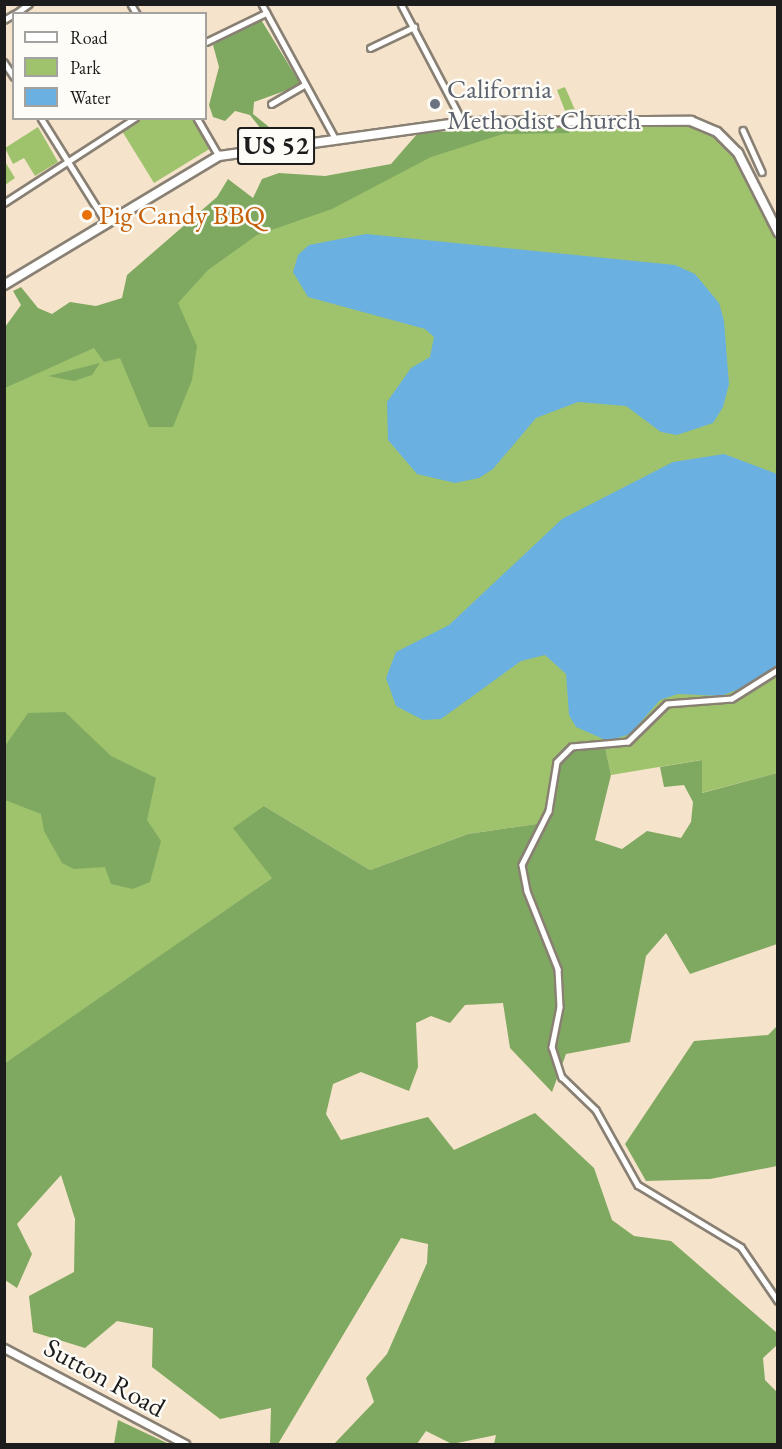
<!DOCTYPE html>
<style>
body{margin:0}
#map{position:relative;width:782px;height:1449px;overflow:hidden;background:#f6e3cb;font-family:"EB Garamond",serif}
div>[style]{position:absolute}
[style*='--x']{left:calc(var(--x)*1px);top:calc(var(--y)*1px);width:calc(var(--w)*1px);rotate:calc(var(--a)*1deg)}
.green>*{inset:0;background:#9fc36d}
.forest>*{inset:0;background:#7fa960}
.water>*{inset:0;background:#6ab0e0}
.roads{filter:drop-shadow(2px 0 #898074) drop-shadow(-2px 0 #898074) drop-shadow(0 2px #898074) drop-shadow(0 -2px #898074)}
.street>*{height:4.5px;margin:-2.25px;padding:0 2.25px;transform-origin:2.25px;border-radius:2.25px;background:#fff}
.secondary>*{height:7px;margin:-3.5px;padding:0 3.5px;transform-origin:3.5px;border-radius:3.5px;background:#fff}
.primary>*{height:8px;margin:-4px;padding:0 4px;transform-origin:4px;border-radius:4px;background:#fff}
.dots>*{width:16px;height:16px;translate:-50% -50%;box-sizing:border-box;border:3px solid #fdfcf7;border-radius:50%}
span{translate:-50% -50%;white-space:nowrap;text-align:center;line-height:1.15;-webkit-text-stroke:5px #fdfcf7;paint-order:stroke}
.shield-label span{padding:2px 4px;background:#fdfcf7;border:2px solid;border-radius:4px;-webkit-text-stroke-width:0}
.shield-label{font-size:26px;color:#1c1c1c;font-weight:700}
.worship-label{font-size:27px;color:#5b616d}
.left{translate:0 -50%;text-align:left}
.food-label{font-size:27px;color:#c56008}
.street-label{font-size:27px;color:#1c1c1c}
.frame{position:absolute;inset:0;border:6px solid #1c1c1c;pointer-events:none}
.legend{position:absolute;left:12px;top:12px;width:195px;height:108px;box-sizing:border-box;background:#fdfcf7;border:2px solid #a3a29f;margin:0;padding:8px 10px;list-style:none;font-size:18px;color:#1c1c1c}
.legend li{display:flex;align-items:center;gap:12px;height:30px}
.legend b{width:30px;border:2px solid #a3a29f}
</style>
<div id="map">
<div class="green">
<div style="clip-path:polygon(565px 87px,575px 110px,571px 111px,565px 111px,557px 90px)"></div>
<div style="clip-path:polygon(142px 118px,194px 119px,211px 148px,154px 183px,122px 131px)"></div>
<div style="clip-path:polygon(691px 121px,732px 145px,777px 232px,777px 773px,701px 793px,701px 760px,611px 775px,605px 746px,578px 743px,572px 747px,543px 823px,468px 834px,370px 870px,264px 806px,272px 878px,5px 1064px,5px 387px,258px 224px,464px 137px,463px 122px)"></div>
<div style="clip-path:polygon(38px 127px,58px 162px,35px 176px,24px 158px,13px 164px,5px 148px)"></div>
<div style="clip-path:polygon(4px 160px,15px 178px,5px 185px,4px 185px)"></div>
</div>
<div class="forest">
<div style="clip-path:polygon(260px 18px,301px 85px,254px 102px,253px 114px,280px 136px,268px 138px,250px 115px,235px 111px,225px 121px,213px 117px,209px 105px,219px 67px,213px 45px)"></div>
<div style="clip-path:polygon(571px 125px,569px 133px,503px 134px,431px 157px,332px 209px,257px 235px,208px 270px,178px 303px,197px 346px,192px 380px,173px 427px,149px 427px,120px 358px,104px 362px,94px 348px,5px 388px,5px 327px,21px 305px,13px 291px,21px 287px,38px 308px,52px 314px,70px 302px,96px 306px,122px 298px,127px 275px,217px 197px,228px 179px,253px 198px,262px 179px,279px 173px,325px 176px,391px 164px,418px 133px)"></div>
<div style="clip-path:polygon(100px 363px,92px 375px,74px 381px,48px 376px)"></div>
<div style="clip-path:polygon(65px 712px,111px 756px,156px 778px,147px 820px,161px 841px,150px 882px,133px 889px,111px 884px,105px 867px,74px 869px,62px 863px,44px 831px,41px 814px,5px 800px,5px 746px,28px 713px)"></div>
<div style="clip-path:polygon(578px 743px,605px 746px,611px 775px,595px 840px,622px 849px,647px 831px,681px 838px,691px 822px,693px 802px,684px 785px,664px 787px,660px 767px,702px 760px,702px 793px,777px 773px,777px 944px,690px 974px,666px 933px,646px 956px,630px 1042px,566px 1054px,552px 1092px,510px 1048px,503px 1003px,465px 1005px,450px 1023px,431px 1016px,416px 1023px,418px 1067px,409px 1091px,361px 1072px,333px 1084px,326px 1114px,341px 1140px,428px 1117px,454px 1150px,535px 1113px,594px 1168px,612px 1220px,634px 1236px,671px 1241px,777px 1333px,777px 1345px,763px 1358px,765px 1380px,777px 1392px,777px 1444px,494px 1444px,496px 1435px,452px 1444px,426px 1431px,417px 1444px,334px 1444px,374px 1402px,366px 1378px,387px 1354px,427px 1263px,428px 1244px,401px 1238px,278px 1444px,270px 1444px,271px 1408px,220px 1419px,152px 1367px,153px 1328px,117px 1321px,85px 1348px,33px 1332px,29px 1296px,74px 1272px,75px 1219px,61px 1175px,17px 1224px,32px 1254px,17px 1288px,5px 1280px,4px 1064px,272px 878px,233px 828px,264px 806px,370px 870px,468px 834px,543px 823px,554px 769px)"></div>
<div style="clip-path:polygon(777px 1026px,777px 1166px,710px 1179px,646px 1181px,625px 1144px,694px 1041px,768px 1035px)"></div>
<div style="clip-path:polygon(118px 1420px,169px 1444px,114px 1444px)"></div>
</div>
<div class="water">
<div style="clip-path:polygon(366px 234px,675px 265px,695px 274px,719px 303px,724px 321px,729px 384px,723px 407px,713px 423px,677px 435px,661px 432px,626px 406px,578px 402px,536px 418px,493px 469px,479px 478px,455px 483px,417px 474px,388px 440px,387px 402px,411px 368px,430px 357px,434px 337px,425px 329px,308px 297px,293px 272px,298px 255px,309px 245px)"></div>
<div style="clip-path:polygon(724px 454px,777px 474px,777px 664px,759px 681px,721px 696px,678px 694px,660px 700px,630px 734px,608px 741px,576px 727px,569px 715px,566px 674px,545px 655px,521px 661px,441px 719px,423px 720px,396px 706px,386px 678px,396px 652px,449px 625px,562px 519px,673px 462px)"></div>
</div>
<div class="roads">
<div class="street">
<div style="--x:131;--y:4;--w:12;--a:59"></div>
<div style="--x:262;--y:4;--w:153;--a:61.4"></div>
<div style="--x:401;--y:4;--w:133;--a:62.3"></div>
<div style="--x:15;--y:14;--w:17;--a:-36"></div>
<div style="--x:4;--y:20;--w:12;--a:-31"></div>
<div style="--x:206;--y:42;--w:67;--a:-25.8"></div>
<div style="--x:370;--y:48;--w:49;--a:-25.5"></div>
<div style="--x:4;--y:62;--w:18;--a:56"></div>
<div style="--x:271;--y:104;--w:38;--a:-30"></div>
<div style="--x:41;--y:118;--w:123;--a:58"></div>
<div style="--x:197;--y:118;--w:44;--a:59.9"></div>
<div style="--x:743;--y:130;--w:46;--a:65.7"></div>
<div style="--x:4;--y:203;--w:156;--a:-33"></div>
<div style="--x:778;--y:670;--w:54;--a:147.8"></div>
<div style="--x:732;--y:699;--w:65;--a:175.6"></div>
<div style="--x:667;--y:704;--w:54;--a:135.7"></div>
<div style="--x:628;--y:742;--w:56;--a:174.9"></div>
<div style="--x:572;--y:747;--w:21;--a:135"></div>
<div style="--x:557;--y:762;--w:50;--a:99.3"></div>
<div style="--x:549;--y:811;--w:60;--a:116.6"></div>
<div style="--x:522;--y:865;--w:26;--a:79"></div>
<div style="--x:527;--y:891;--w:84;--a:68.3"></div>
<div style="--x:558;--y:969;--w:38;--a:87"></div>
<div style="--x:560;--y:1007;--w:41;--a:101.3"></div>
<div style="--x:552;--y:1047;--w:32;--a:72"></div>
<div style="--x:562;--y:1077;--w:47;--a:44.1"></div>
<div style="--x:596;--y:1110;--w:86;--a:60.8"></div>
<div style="--x:638;--y:1185;--w:120;--a:31"></div>
<div style="--x:741;--y:1247;--w:65;--a:55.6"></div>
</div>
<div class="secondary">
<div style="--x:4;--y:1348;--w:205;--a:27.9"></div>
</div>
<div class="primary">
<div style="--x:4;--y:285;--w:251;--a:-31"></div>
<div style="--x:219;--y:156;--w:246;--a:-7.9"></div>
<div style="--x:463;--y:122;--w:228;--a:-0.3"></div>
<div style="--x:691;--y:121;--w:28;--a:23"></div>
<div style="--x:717;--y:132;--w:30;--a:45"></div>
<div style="--x:738;--y:153;--w:89;--a:63.1"></div>
</div>
</div>
<div class="dots">
<div style="left:435px;top:104px;background:#6b7280"></div>
<div style="left:87px;top:215px;background:#e8710a"></div>
</div>
<div class="shield-label">
<span style="left:276px;top:146px">US 52</span>
</div>
<div class="worship-label">
<span class="left" style="left:447px;top:104px">California<br>Methodist Church</span>
</div>
<div class="food-label">
<span class="left" style="left:99px;top:215px">Pig Candy BBQ</span>
</div>
<div class="street-label">
<span style="left:105px;top:1377px;rotate:29deg">Sutton Road</span>
</div>
<div class="frame"></div>
<ul class="legend">
<li><b style="height:8px;background:#fff"></b>Road</li>
<li><b style="height:16px;background:#9fc36d"></b>Park</li>
<li><b style="height:16px;background:#6ab0e0"></b>Water</li>
</ul>
</div>
